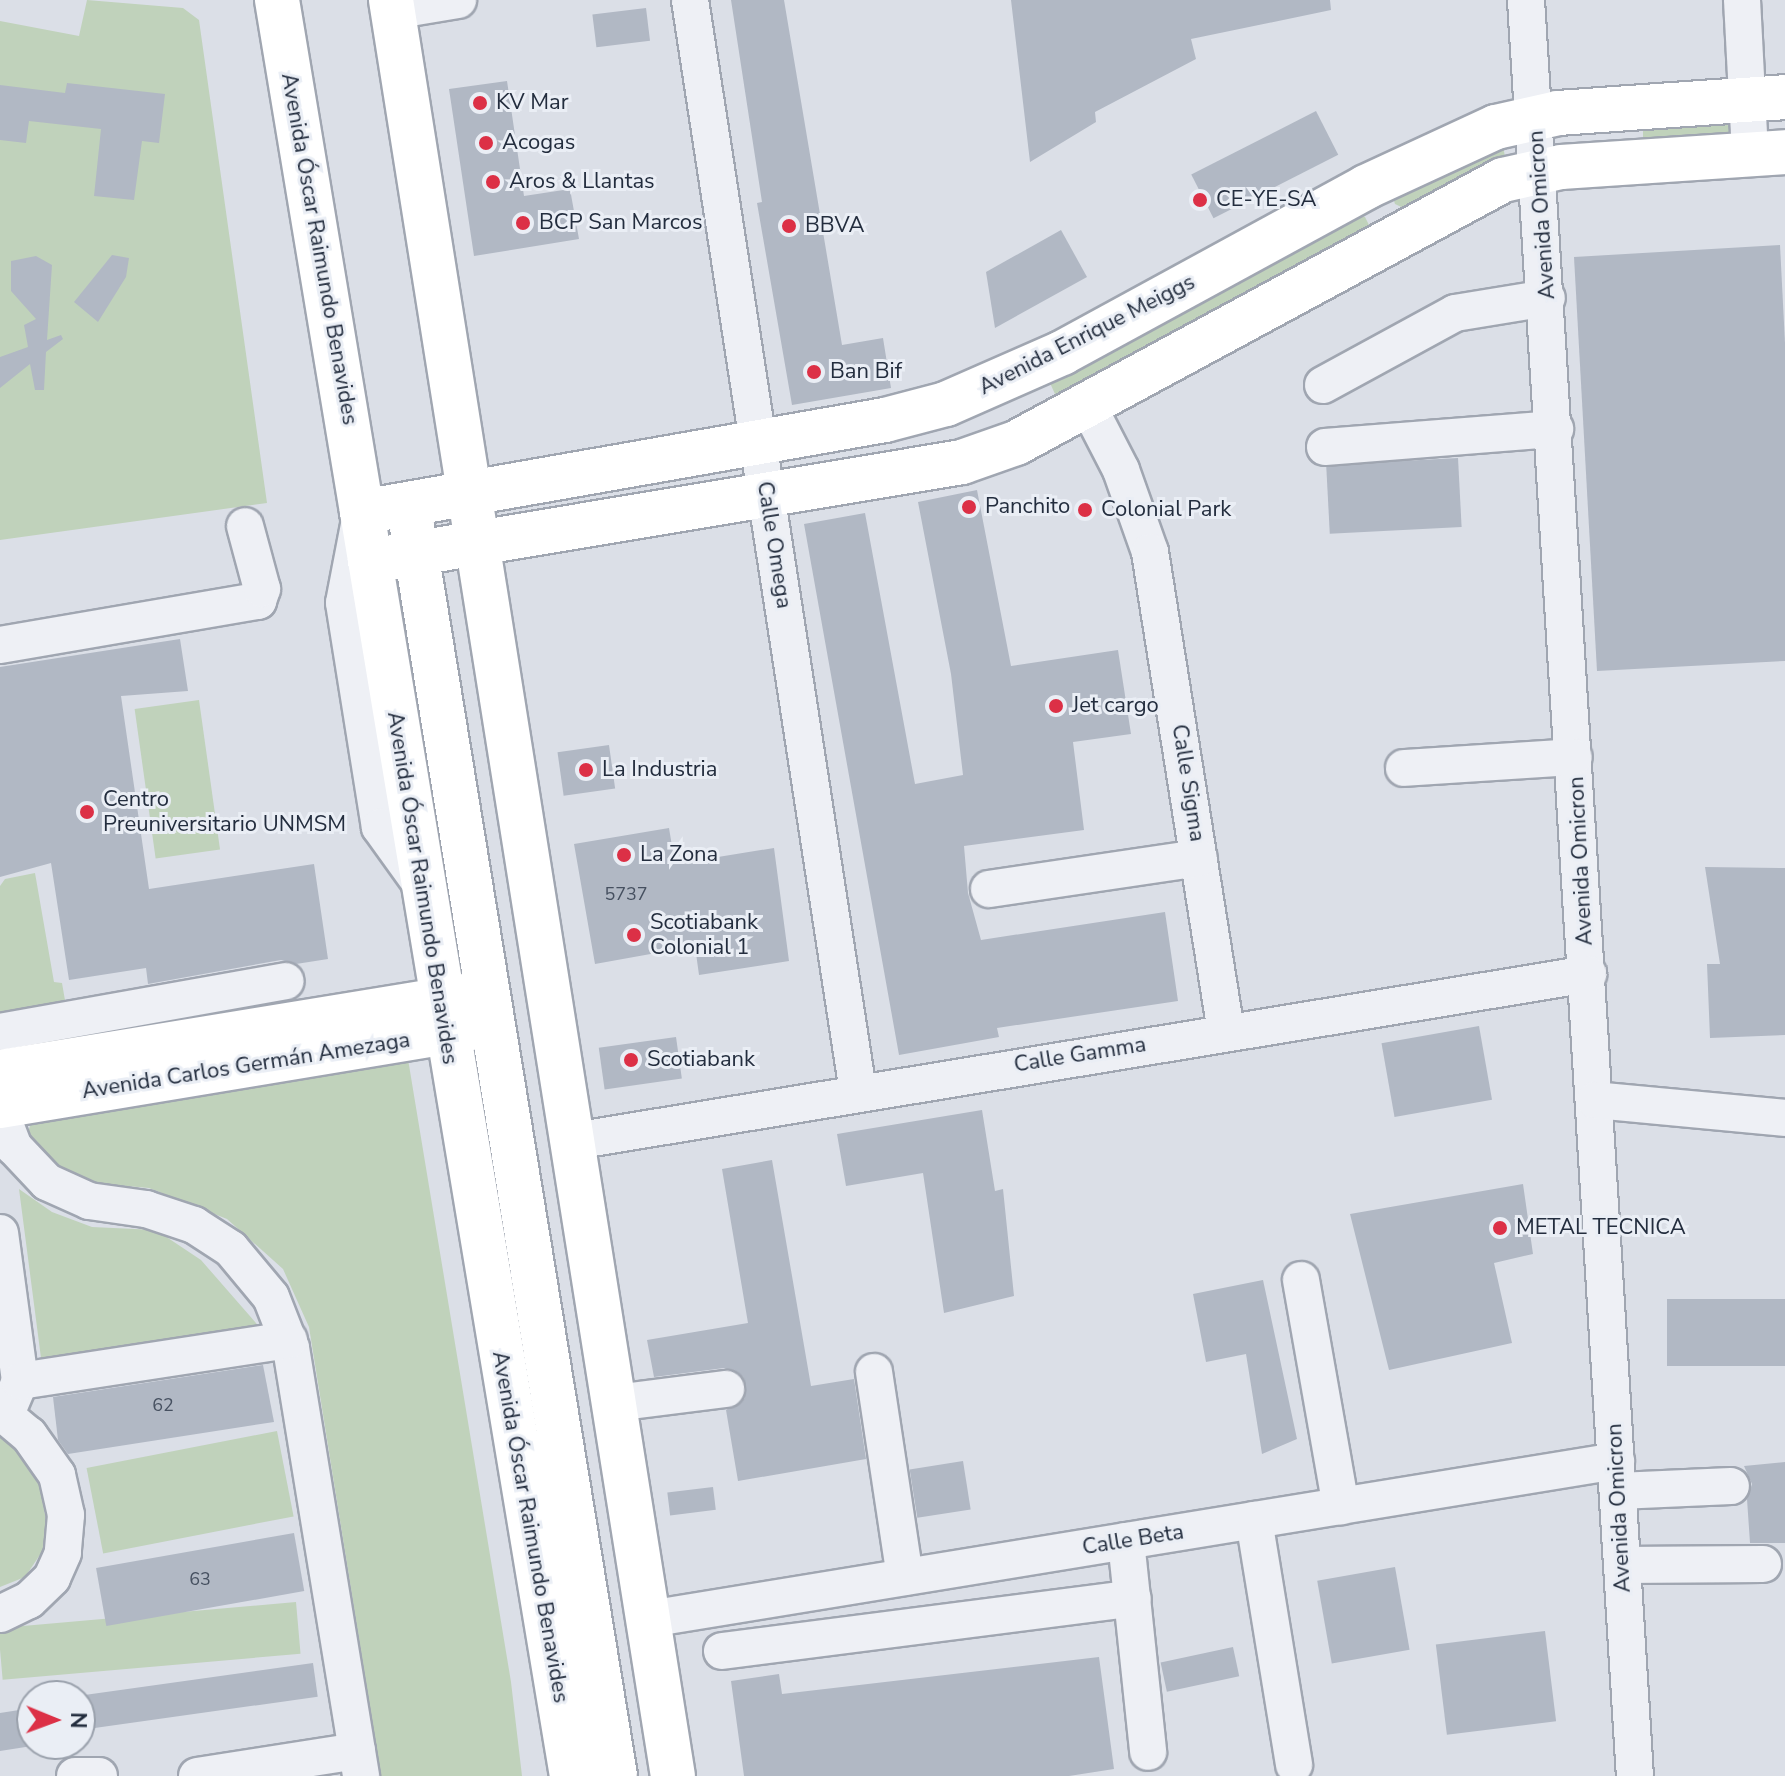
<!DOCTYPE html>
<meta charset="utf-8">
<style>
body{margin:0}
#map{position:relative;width:1785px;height:1776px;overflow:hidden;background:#dbdfe7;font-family:"Nunito Sans",sans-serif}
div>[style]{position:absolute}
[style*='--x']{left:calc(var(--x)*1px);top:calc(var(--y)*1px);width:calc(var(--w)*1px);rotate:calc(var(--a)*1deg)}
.green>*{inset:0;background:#c0d2bb;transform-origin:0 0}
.building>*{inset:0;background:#b1b8c4;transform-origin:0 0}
.roads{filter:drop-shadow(2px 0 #a0a6b1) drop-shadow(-2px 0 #a0a6b1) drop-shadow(0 2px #a0a6b1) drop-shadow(0 -2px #a0a6b1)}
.minor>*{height:36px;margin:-18px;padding:0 18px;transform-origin:18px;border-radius:18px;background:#eef0f5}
.major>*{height:44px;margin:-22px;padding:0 22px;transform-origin:22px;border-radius:22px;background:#fff}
.dots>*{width:22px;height:22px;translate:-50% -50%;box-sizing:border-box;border:4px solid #eaeef5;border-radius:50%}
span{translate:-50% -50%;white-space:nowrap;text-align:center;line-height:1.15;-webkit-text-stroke:6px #eaeef5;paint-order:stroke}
.number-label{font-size:18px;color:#465060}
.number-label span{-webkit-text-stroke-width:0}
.poi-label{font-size:22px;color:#232d3e}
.left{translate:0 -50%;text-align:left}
.street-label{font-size:22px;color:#232d3e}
.north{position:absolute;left:16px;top:1680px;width:80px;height:80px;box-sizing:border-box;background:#eaeef5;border:2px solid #9aa1ac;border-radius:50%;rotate:91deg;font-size:22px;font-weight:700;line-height:32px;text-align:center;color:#232d3e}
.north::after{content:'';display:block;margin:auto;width:28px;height:36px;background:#dc3046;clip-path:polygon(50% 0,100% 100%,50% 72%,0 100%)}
</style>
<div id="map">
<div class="green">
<div style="clip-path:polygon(87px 0,183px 8px,199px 20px,267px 503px,0 540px,0 21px,79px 36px)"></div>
<div style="clip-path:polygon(1719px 120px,1729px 126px,1732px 139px,1643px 141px,1643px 129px)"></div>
<div style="clip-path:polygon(1501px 139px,1505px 156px,1493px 171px,1412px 212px,1395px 204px,1391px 191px)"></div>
<div style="clip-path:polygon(1351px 213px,1365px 217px,1369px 225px,1361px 237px,1066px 394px,1055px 394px,1050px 383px,1053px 371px)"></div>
<div style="left:199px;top:700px;width:151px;height:65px;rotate:82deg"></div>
<div style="clip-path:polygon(35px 873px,54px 982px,62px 983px,66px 1006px,0 1017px,0 886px,5px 879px)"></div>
<div style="clip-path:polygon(407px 1053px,511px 1682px,522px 1776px,381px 1776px,309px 1327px,283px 1269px,227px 1219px,149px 1188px,71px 1181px,26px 1138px,32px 1120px)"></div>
<div style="clip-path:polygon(19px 1189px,52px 1212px,92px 1227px,156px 1230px,201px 1260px,262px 1330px,41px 1358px)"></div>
<div style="clip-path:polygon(0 1428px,9px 1429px,38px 1478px,50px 1540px,25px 1577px,0 1587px)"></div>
<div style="left:277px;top:1431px;width:87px;height:194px;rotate:79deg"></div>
<div style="left:296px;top:1602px;width:52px;height:299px;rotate:85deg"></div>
</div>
<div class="building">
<div style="clip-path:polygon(731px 0,784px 0,842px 345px,883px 338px,891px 388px,792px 405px,757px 203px,762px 202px)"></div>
<div style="clip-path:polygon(1011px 0,1330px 0,1331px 10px,1191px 39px,1196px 59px,1095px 112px,1096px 122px,1030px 162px)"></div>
<div style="left:646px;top:8px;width:33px;height:54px;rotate:83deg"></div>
<div style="clip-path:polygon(507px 81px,524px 196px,570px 189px,579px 239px,474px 256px,449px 89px)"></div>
<div style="clip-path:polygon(67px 83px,165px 94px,159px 143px,142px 141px,134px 200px,94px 196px,101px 129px,29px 121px,26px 143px,0 140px,0 85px,65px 93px)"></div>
<div style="left:1316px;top:111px;width:49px;height:140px;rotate:63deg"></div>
<div style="clip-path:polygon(1061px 230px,1087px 277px,995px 328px,986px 272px)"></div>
<div style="clip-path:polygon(1780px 245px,1785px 343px,1785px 661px,1597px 671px,1574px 257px)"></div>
<div style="clip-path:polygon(112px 255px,129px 258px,126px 277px,98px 322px,74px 302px)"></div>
<div style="clip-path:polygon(36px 256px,52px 265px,47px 340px,61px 335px,63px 339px,46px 352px,44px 390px,35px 390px,30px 364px,0 388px,0 357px,28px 347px,24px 325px,36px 319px,11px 291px,11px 261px)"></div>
<div style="left:1458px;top:458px;width:69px;height:132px;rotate:87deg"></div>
<div style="clip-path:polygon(977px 490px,1011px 666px,1118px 650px,1131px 734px,1073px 742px,1084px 830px,964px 846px,968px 893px,981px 940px,1165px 912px,1178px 1001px,997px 1028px,999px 1037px,899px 1055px,804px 524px,865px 513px,915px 784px,963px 775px,951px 674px,918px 502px)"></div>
<div style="clip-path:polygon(180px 639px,188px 691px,121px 696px,149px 889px,314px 864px,328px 959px,296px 964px,281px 960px,148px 984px,146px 968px,69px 980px,51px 863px,0 877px,0 667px)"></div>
<div style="left:609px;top:745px;width:44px;height:52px;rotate:82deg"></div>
<div style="clip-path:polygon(669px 828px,675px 864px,774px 848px,789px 961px,699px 975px,695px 946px,595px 964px,574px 844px)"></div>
<div style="clip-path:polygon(1705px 867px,1785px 868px,1785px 1035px,1710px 1038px,1707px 964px,1720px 964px)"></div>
<div style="left:1479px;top:1026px;width:75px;height:99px;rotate:80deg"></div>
<div style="left:676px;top:1037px;width:42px;height:78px;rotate:82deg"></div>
<div style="clip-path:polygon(982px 1110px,995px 1191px,1003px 1189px,1014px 1296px,944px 1313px,923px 1173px,846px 1186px,837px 1134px)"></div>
<div style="clip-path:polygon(772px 1160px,811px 1386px,854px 1379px,866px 1459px,738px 1481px,726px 1410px,745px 1398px,743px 1377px,724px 1368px,654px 1377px,647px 1340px,748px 1323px,722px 1169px)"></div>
<div style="clip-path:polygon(1523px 1184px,1533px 1254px,1494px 1263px,1512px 1343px,1389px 1370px,1350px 1214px)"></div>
<div style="clip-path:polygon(1263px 1280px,1297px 1439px,1262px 1454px,1246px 1354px,1206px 1362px,1193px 1294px)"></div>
<div style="left:1785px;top:1299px;width:67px;height:118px;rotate:90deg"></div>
<div style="clip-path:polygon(263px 1365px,274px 1422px,68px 1454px,58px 1440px,53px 1397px)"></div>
<div style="left:963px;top:1461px;width:49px;height:54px;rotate:81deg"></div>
<div style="clip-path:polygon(1785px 1462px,1785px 1543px,1750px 1543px,1747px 1499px,1752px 1484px,1744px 1466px)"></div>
<div style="left:713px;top:1487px;width:23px;height:46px;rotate:83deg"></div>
<div style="left:294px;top:1533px;width:59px;height:201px;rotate:80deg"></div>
<div style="left:1395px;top:1567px;width:84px;height:79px;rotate:80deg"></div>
<div style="left:1545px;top:1631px;width:91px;height:110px;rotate:83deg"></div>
<div style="left:1233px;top:1647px;width:30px;height:74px;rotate:78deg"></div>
<div style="clip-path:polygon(1099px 1657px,1114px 1769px,1069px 1776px,744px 1776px,731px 1681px,779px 1674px,782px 1694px)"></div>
<div style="left:313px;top:1663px;width:34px;height:236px;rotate:82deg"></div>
<div style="clip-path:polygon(32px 1708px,32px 1746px,0 1751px,0 1713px)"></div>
</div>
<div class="roads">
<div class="minor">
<div style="--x:690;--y:0;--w:1104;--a:81.25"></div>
<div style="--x:1526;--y:0;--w:1779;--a:86.49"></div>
<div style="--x:1742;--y:0;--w:154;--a:87"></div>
<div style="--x:392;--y:11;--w:67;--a:-9.5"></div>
<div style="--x:1323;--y:385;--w:150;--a:-28.6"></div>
<div style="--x:1455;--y:313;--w:93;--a:-9.3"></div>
<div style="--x:1087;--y:404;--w:74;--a:62.7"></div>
<div style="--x:1121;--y:470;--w:87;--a:70.5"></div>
<div style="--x:1150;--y:552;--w:486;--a:81"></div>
<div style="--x:1325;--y:447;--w:231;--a:-4.5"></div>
<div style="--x:359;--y:525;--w:79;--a:100.9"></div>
<div style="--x:344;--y:603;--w:227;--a:80.9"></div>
<div style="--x:380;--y:827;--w:70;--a:54.3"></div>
<div style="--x:0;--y:645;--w:262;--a:-9.7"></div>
<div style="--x:258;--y:601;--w:13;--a:-72"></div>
<div style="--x:262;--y:589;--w:65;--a:-105.1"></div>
<div style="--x:1404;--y:768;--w:170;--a:-3.7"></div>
<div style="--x:989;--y:889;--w:212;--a:-8.4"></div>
<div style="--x:0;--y:1032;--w:290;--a:-10.1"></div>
<div style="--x:1595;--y:1100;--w:191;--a:5.4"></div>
<div style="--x:0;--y:1111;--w:39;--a:69"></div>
<div style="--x:14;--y:1147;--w:48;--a:46.7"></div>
<div style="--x:47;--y:1182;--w:46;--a:24.3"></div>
<div style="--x:89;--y:1201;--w:58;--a:8"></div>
<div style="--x:146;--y:1209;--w:51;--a:18.4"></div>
<div style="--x:194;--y:1225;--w:44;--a:33"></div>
<div style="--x:231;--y:1249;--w:62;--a:50.2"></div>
<div style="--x:271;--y:1297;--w:55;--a:68.6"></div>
<div style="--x:291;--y:1348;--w:434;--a:80.7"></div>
<div style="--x:574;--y:1141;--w:1028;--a:-9.35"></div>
<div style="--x:0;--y:1233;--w:149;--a:82.3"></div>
<div style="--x:20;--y:1381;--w:25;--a:113"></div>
<div style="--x:1301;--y:1280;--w:230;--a:80"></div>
<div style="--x:874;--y:1372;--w:207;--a:81.4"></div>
<div style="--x:20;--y:1381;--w:272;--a:-8.7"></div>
<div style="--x:615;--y:1403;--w:112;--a:-7.2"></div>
<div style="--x:0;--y:1411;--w:38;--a:40"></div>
<div style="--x:29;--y:1435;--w:49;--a:55"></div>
<div style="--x:57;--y:1475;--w:41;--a:77.3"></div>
<div style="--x:66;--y:1515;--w:38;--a:95"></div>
<div style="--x:63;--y:1553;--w:27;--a:114"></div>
<div style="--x:52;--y:1578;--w:32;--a:136"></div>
<div style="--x:29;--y:1600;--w:32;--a:154"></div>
<div style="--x:1618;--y:1491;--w:113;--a:-2.5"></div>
<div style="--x:1254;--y:1520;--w:248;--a:80.7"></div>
<div style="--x:1126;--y:1541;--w:212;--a:84"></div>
<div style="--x:1622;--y:1565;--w:141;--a:-0.4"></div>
<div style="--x:649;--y:1619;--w:980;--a:-9.28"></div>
<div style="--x:722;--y:1651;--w:414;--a:-7.3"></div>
<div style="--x:75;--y:1776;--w:24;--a:0"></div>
<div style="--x:197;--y:1776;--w:162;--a:-8.9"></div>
</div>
<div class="major">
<div style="--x:277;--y:0;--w:1800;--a:80.57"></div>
<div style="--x:391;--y:0;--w:1798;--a:80.98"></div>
<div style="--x:362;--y:512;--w:531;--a:-9.98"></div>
<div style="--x:885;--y:420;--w:63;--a:-14.7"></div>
<div style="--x:946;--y:404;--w:127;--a:-23.7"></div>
<div style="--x:1062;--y:353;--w:346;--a:-28.6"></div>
<div style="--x:1366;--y:187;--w:143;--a:-24.8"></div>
<div style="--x:1496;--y:127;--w:64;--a:-12.7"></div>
<div style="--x:1558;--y:113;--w:228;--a:-4"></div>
<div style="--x:412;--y:527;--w:1265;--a:80.77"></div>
<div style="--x:370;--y:561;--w:600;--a:-9.49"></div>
<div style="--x:962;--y:462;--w:57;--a:-19.4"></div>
<div style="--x:1016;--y:443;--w:553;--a:-28.37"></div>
<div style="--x:1503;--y:180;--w:59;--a:-12.6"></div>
<div style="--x:1561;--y:167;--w:225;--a:-3.8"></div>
<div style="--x:0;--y:1072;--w:474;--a:-9.3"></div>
<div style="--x:0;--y:1106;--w:482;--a:-9.4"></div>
</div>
</div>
<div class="dots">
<div style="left:480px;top:103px;background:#dc3046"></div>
<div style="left:486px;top:143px;background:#dc3046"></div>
<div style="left:493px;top:182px;background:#dc3046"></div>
<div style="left:1200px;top:200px;background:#dc3046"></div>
<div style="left:523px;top:223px;background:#dc3046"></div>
<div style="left:789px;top:226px;background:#dc3046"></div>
<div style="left:814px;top:372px;background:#dc3046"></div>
<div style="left:969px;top:507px;background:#dc3046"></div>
<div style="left:1085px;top:510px;background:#dc3046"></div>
<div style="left:1056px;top:706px;background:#dc3046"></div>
<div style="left:586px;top:770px;background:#dc3046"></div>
<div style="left:87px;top:812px;background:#dc3046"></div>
<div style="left:624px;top:855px;background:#dc3046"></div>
<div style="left:634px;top:935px;background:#dc3046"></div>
<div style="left:631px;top:1060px;background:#dc3046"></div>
<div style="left:1500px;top:1228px;background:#dc3046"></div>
</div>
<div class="number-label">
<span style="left:626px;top:894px">5737</span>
<span style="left:163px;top:1405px">62</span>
<span style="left:200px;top:1579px">63</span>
</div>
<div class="poi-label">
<span class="left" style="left:496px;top:103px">KV Mar</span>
<span class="left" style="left:502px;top:143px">Acogas</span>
<span class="left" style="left:509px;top:182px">Aros &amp; Llantas</span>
<span class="left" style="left:1216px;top:200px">CE-YE-SA</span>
<span class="left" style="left:539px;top:223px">BCP San Marcos</span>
<span class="left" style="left:805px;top:226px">BBVA</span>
<span class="left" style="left:830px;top:372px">Ban Bif</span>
<span class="left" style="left:985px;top:507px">Panchito</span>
<span class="left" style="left:1101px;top:510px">Colonial Park</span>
<span class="left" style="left:1072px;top:706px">Jet cargo</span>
<span class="left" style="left:602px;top:770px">La Industria</span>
<span class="left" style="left:103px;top:812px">Centro<br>Preuniversitario UNMSM</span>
<span class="left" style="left:640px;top:855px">La Zona</span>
<span class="left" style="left:650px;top:935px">Scotiabank<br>Colonial 1</span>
<span class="left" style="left:647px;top:1060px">Scotiabank</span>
<span class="left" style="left:1516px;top:1228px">METAL TECNICA</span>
</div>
<div class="street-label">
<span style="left:1542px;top:215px;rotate:-94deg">Avenida Omicron</span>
<span style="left:319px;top:249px;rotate:80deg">Avenida Óscar Raimundo Benavides</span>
<span style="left:1087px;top:335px;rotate:-27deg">Avenida Enrique Meiggs</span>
<span style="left:774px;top:545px;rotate:81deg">Calle Omega</span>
<span style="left:1188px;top:783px;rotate:81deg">Calle Sigma</span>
<span style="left:1581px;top:861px;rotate:-93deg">Avenida Omicron</span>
<span style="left:422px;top:888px;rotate:81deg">Avenida Óscar Raimundo Benavides</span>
<span style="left:1080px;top:1055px;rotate:-9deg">Calle Gamma</span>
<span style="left:246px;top:1066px;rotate:-9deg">Avenida Carlos Germán Amezaga</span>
<span style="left:1619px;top:1508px;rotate:-93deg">Avenida Omicron</span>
<span style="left:530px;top:1527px;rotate:80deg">Avenida Óscar Raimundo Benavides</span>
<span style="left:1133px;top:1540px;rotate:-9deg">Calle Beta</span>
</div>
<div class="north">N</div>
</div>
